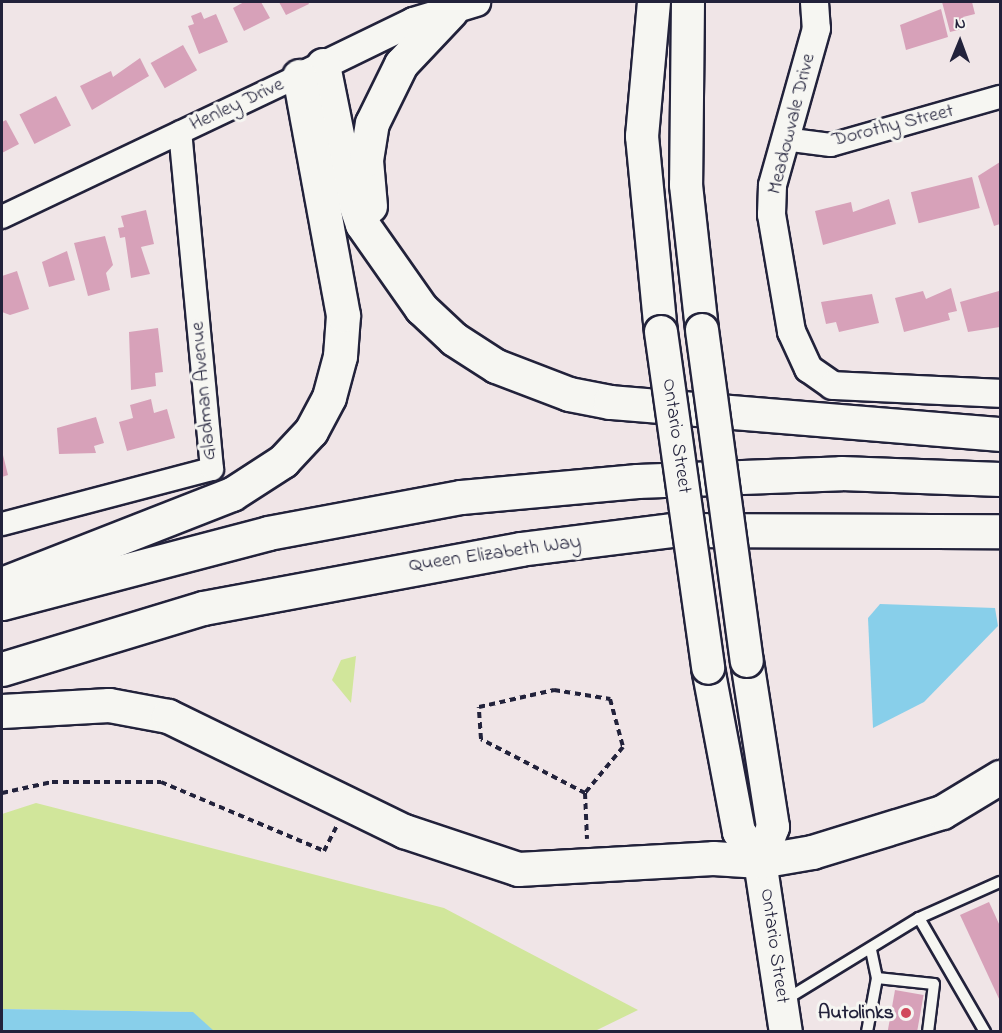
<!DOCTYPE html>
<style>
body{margin:0}
#map{position:relative;width:1002px;height:1033px;overflow:hidden;background:#f0e5e7;font-family:"Indie Flower",sans-serif}
div>[style]{position:absolute}
[style*='--x']{left:calc(var(--x)*1px);top:calc(var(--y)*1px);width:calc(var(--w)*1px);rotate:calc(var(--a)*1deg)}
.green>*{inset:0;background:#d1e69b}
.water>*{inset:0;background:#88cfea}
.building>*{inset:0;background:#d7a1b9;transform-origin:0 0}
.path>*{height:4px;margin-top:-2px;transform-origin:0;background:repeating-linear-gradient(90deg,#22223b 0 6px,transparent 0 10.5px)}
.roads{filter:drop-shadow(2px 0 #22223b) drop-shadow(-2px 0 #22223b) drop-shadow(0 2px #22223b) drop-shadow(0 -2px #22223b)}
.service>*{height:10px;margin:-5px;padding:0 5px;transform-origin:5px;border-radius:5px;background:#f6f6f2}
.minor>*{height:22px;margin:-11px;padding:0 11px;transform-origin:11px;border-radius:11px;background:#f6f6f2}
.tertiary>*{height:27px;margin:-13.5px;padding:0 13.5px;transform-origin:13.5px;border-radius:13.5px;background:#f6f6f2}
.secondary>*{height:32px;margin:-16px;padding:0 16px;transform-origin:16px;border-radius:16px;background:#f6f6f2}
.motorway>*{height:33px;margin:-16.5px;padding:0 16.5px;transform-origin:16.5px;border-radius:16.5px;background:#f6f6f2}
.bridges{filter:drop-shadow(2px 0 #22223b) drop-shadow(-2px 0 #22223b) drop-shadow(0 2px #22223b) drop-shadow(0 -2px #22223b)}
.secondary-bridge>*{height:32px;margin:-16px;padding:0 16px;transform-origin:16px;border-radius:16px;background:#f6f6f2}
.dots>*{width:16px;height:16px;translate:-50% -50%;box-sizing:border-box;border:3px solid #f6f6f2;border-radius:50%}
span{translate:-50% -50%;white-space:nowrap;text-align:center;line-height:1.15;-webkit-text-stroke:6px #f6f6f2;paint-order:stroke}
.street-label{font-size:20px;color:#22223b}
.poi-label{font-size:20px;color:#22223b;font-weight:700}
.right{translate:-100% -50%;text-align:right}
.frame{position:absolute;inset:0;border:3px solid #22223b;pointer-events:none}
.north{position:absolute;left:930px;top:12px;width:60px;height:60px;-webkit-text-stroke:4px #f6f6f2;paint-order:stroke;rotate:1deg;font-size:16px;font-weight:700;line-height:24px;text-align:center;color:#22223b}
.north::after{content:'';display:block;margin:auto;width:21px;height:27px;background:#22223b;clip-path:polygon(50% 0,100% 100%,50% 72%,0 100%)}
</style>
<div id="map">
<div class="green">
<div style="clip-path:polygon(356px 656px,351px 703px,332px 680px,341px 660px)"></div>
<div style="clip-path:polygon(36px 803px,444px 908px,638px 1010px,595px 1031px,214px 1032px,192px 1012px,2px 1009px,2px 814px)"></div>
</div>
<div class="water">
<div style="clip-path:polygon(880px 604px,995px 608px,998px 626px,924px 702px,873px 728px,868px 618px)"></div>
<div style="clip-path:polygon(2px 1009px,193px 1012px,214px 1031px,2px 1031px)"></div>
</div>
<div class="building">
<div style="clip-path:polygon(244px 2px,261px 2px,270px 18px,244px 31px,233px 8px)"></div>
<div style="clip-path:polygon(279px 2px,308px 2px,309px 4px,286px 15px)"></div>
<div style="clip-path:polygon(942px 2px,972px 2px,975px 14px,963px 17px,966px 28px,950px 32px)"></div>
<div style="clip-path:polygon(941px 9px,948px 37px,906px 50px,900px 25px)"></div>
<div style="clip-path:polygon(201px 12px,204px 19px,216px 14px,228px 42px,199px 54px,188px 26px,194px 24px,191px 16px)"></div>
<div style="left:183px;top:45px;width:29px;height:37px;rotate:61deg"></div>
<div style="clip-path:polygon(140px 58px,149px 76px,92px 110px,80px 86px,111px 71px,113px 77px)"></div>
<div style="left:56px;top:96px;width:33px;height:41px;rotate:63deg"></div>
<div style="clip-path:polygon(6px 120px,19px 144px,2px 153px,2px 122px)"></div>
<div style="clip-path:polygon(1000px 162px,1000px 224px,994px 226px,978px 176px)"></div>
<div style="left:972px;top:177px;width:32px;height:63px;rotate:76deg"></div>
<div style="clip-path:polygon(889px 199px,896px 224px,823px 245px,815px 211px,851px 202px,853px 212px)"></div>
<div style="clip-path:polygon(146px 210px,154px 244px,141px 247px,150px 274px,131px 278px,125px 237px,120px 238px,118px 228px,124px 227px,121px 216px)"></div>
<div style="clip-path:polygon(105px 236px,113px 265px,106px 273px,110px 290px,88px 296px,74px 243px)"></div>
<div style="clip-path:polygon(67px 251px,75px 280px,49px 287px,42px 262px)"></div>
<div style="clip-path:polygon(17px 271px,29px 309px,10px 315px,2px 312px,2px 276px)"></div>
<div style="clip-path:polygon(951px 288px,957px 311px,948px 313px,950px 320px,904px 332px,895px 298px,923px 291px,926px 299px)"></div>
<div style="clip-path:polygon(999px 291px,1000px 327px,968px 332px,960px 302px)"></div>
<div style="clip-path:polygon(872px 294px,879px 323px,839px 332px,836px 322px,826px 324px,821px 302px)"></div>
<div style="clip-path:polygon(158px 328px,163px 372px,155px 373px,156px 386px,131px 390px,129px 332px)"></div>
<div style="clip-path:polygon(151px 399px,154px 413px,167px 409px,175px 438px,127px 451px,119px 422px,133px 418px,130px 405px)"></div>
<div style="clip-path:polygon(96px 417px,104px 443px,94px 446px,96px 453px,59px 454px,57px 428px)"></div>
<div style="clip-path:polygon(2px 451px,8px 475px,2px 477px)"></div>
<div style="clip-path:polygon(989px 902px,1000px 926px,1000px 1001px,960px 915px)"></div>
<div style="left:895px;top:990px;width:29px;height:43px;rotate:10deg"></div>
</div>
<div class="path">
<div style="--x:2;--y:793;--w:51;--a:-12.4"></div>
<div style="--x:52;--y:782;--w:109;--a:0"></div>
<div style="--x:161;--y:782;--w:177;--a:22.9"></div>
<div style="--x:324;--y:851;--w:28;--a:-63"></div>
<div style="--x:585;--y:793;--w:117;--a:-152.6"></div>
<div style="--x:481;--y:739;--w:32;--a:-94"></div>
<div style="--x:479;--y:707;--w:77;--a:-12.8"></div>
<div style="--x:554;--y:690;--w:57;--a:9.1"></div>
<div style="--x:610;--y:699;--w:50;--a:74.8"></div>
<div style="--x:623;--y:747;--w:60;--a:129.6"></div>
<div style="--x:585;--y:793;--w:46;--a:87.5"></div>
</div>
<div class="roads">
<div class="service">
<div style="--x:919;--y:918;--w:132;--a:59.9"></div>
<div style="--x:871;--y:950;--w:29;--a:78"></div>
<div style="--x:877;--y:978;--w:57;--a:6"></div>
<div style="--x:934;--y:984;--w:48;--a:97.1"></div>
<div style="--x:785;--y:1000;--w:157;--a:-31.5"></div>
<div style="--x:919;--y:918;--w:89;--a:-24"></div>
<div style="--x:867;--y:1032;--w:55;--a:-79.5"></div>
</div>
<div class="minor">
<div style="--x:784;--y:139;--w:47;--a:7.3"></div>
<div style="--x:831;--y:145;--w:176;--a:-15.9"></div>
<div style="--x:2;--y:217;--w:329;--a:-25.4"></div>
<div style="--x:2;--y:524;--w:217;--a:-14.7"></div>
<div style="--x:212;--y:469;--w:338;--a:-95.4"></div>
</div>
<div class="tertiary">
<div style="--x:814;--y:2;--w:26;--a:86"></div>
<div style="--x:816;--y:28;--w:163;--a:105.7"></div>
<div style="--x:772;--y:185;--w:29;--a:92"></div>
<div style="--x:771;--y:214;--w:119;--a:80.3"></div>
<div style="--x:791;--y:331;--w:41;--a:65.3"></div>
<div style="--x:808;--y:368;--w:29;--a:35"></div>
<div style="--x:832;--y:385;--w:168;--a:2.7"></div>
<div style="--x:304;--y:74;--w:121;--a:-25.9"></div>
<div style="--x:413;--y:21;--w:66;--a:-16.8"></div>
</div>
<div class="secondary">
<div style="--x:654;--y:2;--w:135;--a:95.1"></div>
<div style="--x:642;--y:136;--w:197;--a:84.5"></div>
<div style="--x:688;--y:2;--w:183;--a:90.6"></div>
<div style="--x:686;--y:185;--w:146;--a:83.7"></div>
<div style="--x:747;--y:661;--w:168;--a:81.1"></div>
<div style="--x:773;--y:827;--w:36;--a:111"></div>
<div style="--x:708;--y:668;--w:167;--a:79.3"></div>
<div style="--x:739;--y:832;--w:36;--a:54"></div>
<div style="--x:760;--y:861;--w:173;--a:81.4"></div>
</div>
<div class="motorway">
<div style="--x:323;--y:65;--w:111;--a:78.6"></div>
<div style="--x:345;--y:174;--w:53;--a:71.2"></div>
<div style="--x:362;--y:224;--w:103;--a:54.9"></div>
<div style="--x:421;--y:308;--w:45;--a:43.2"></div>
<div style="--x:454;--y:339;--w:50;--a:32.7"></div>
<div style="--x:496;--y:366;--w:78;--a:21"></div>
<div style="--x:569;--y:394;--w:42;--a:11"></div>
<div style="--x:610;--y:402;--w:391;--a:4.7"></div>
<div style="--x:370;--y:206;--w:46;--a:-95"></div>
<div style="--x:366;--y:160;--w:37;--a:-81"></div>
<div style="--x:372;--y:123;--w:66;--a:-63.8"></div>
<div style="--x:401;--y:64;--w:73;--a:-46.7"></div>
<div style="--x:2;--y:584;--w:247;--a:-21.4"></div>
<div style="--x:232;--y:494;--w:61;--a:-32.9"></div>
<div style="--x:283;--y:461;--w:41;--a:-47"></div>
<div style="--x:311;--y:431;--w:38;--a:-62"></div>
<div style="--x:329;--y:397;--w:42;--a:-75"></div>
<div style="--x:340;--y:356;--w:41;--a:-85.8"></div>
<div style="--x:343;--y:315;--w:243;--a:-100.4"></div>
<div style="--x:2;--y:603;--w:275;--a:-14.7"></div>
<div style="--x:268;--y:533;--w:196;--a:-10.6"></div>
<div style="--x:461;--y:497;--w:177;--a:-5.2"></div>
<div style="--x:637;--y:481;--w:204;--a:-2.2"></div>
<div style="--x:841;--y:473;--w:159;--a:2.2"></div>
<div style="--x:2;--y:669;--w:210;--a:-16.9"></div>
<div style="--x:203;--y:608;--w:322;--a:-10.5"></div>
<div style="--x:520;--y:549;--w:154;--a:-7.1"></div>
<div style="--x:673;--y:530;--w:327;--a:0.2"></div>
<div style="--x:2;--y:711;--w:107;--a:-3.2"></div>
<div style="--x:109;--y:705;--w:60;--a:10.6"></div>
<div style="--x:168;--y:716;--w:263;--a:26"></div>
<div style="--x:404;--y:831;--w:120;--a:18.4"></div>
<div style="--x:518;--y:869;--w:195;--a:-3.2"></div>
<div style="--x:713;--y:858;--w:47;--a:3.7"></div>
<div style="--x:760;--y:861;--w:53;--a:-9.8"></div>
<div style="--x:812;--y:852;--w:136;--a:-17.1"></div>
<div style="--x:942;--y:812;--w:68;--a:-31.1"></div>
</div>
</div>
<div class="bridges">
<div class="secondary-bridge">
<div style="--x:702;--y:330;--w:334;--a:82.3"></div>
<div style="--x:661;--y:332;--w:339;--a:82"></div>
</div>
</div>
<div class="dots">
<div style="left:906px;top:1013px;background:#d1495b"></div>
</div>
<div class="street-label">
<span style="left:237px;top:105px;rotate:-25deg">Henley Drive</span>
<span style="left:792px;top:124px;rotate:-76deg">Meadowvale Drive</span>
<span style="left:893px;top:126px;rotate:-14deg">Dorothy Street</span>
<span style="left:204px;top:391px;rotate:-95deg">Gladman Avenue</span>
<span style="left:676px;top:436px;rotate:82deg">Ontario Street</span>
<span style="left:495px;top:554px;rotate:-8deg">Queen Elizabeth Way</span>
<span style="left:774px;top:946px;rotate:82deg">Ontario Street</span>
</div>
<div class="poi-label">
<span class="right" style="left:894px;top:1013px">Autolinks</span>
</div>
<div class="frame"></div>
<div class="north">N</div>
</div>
